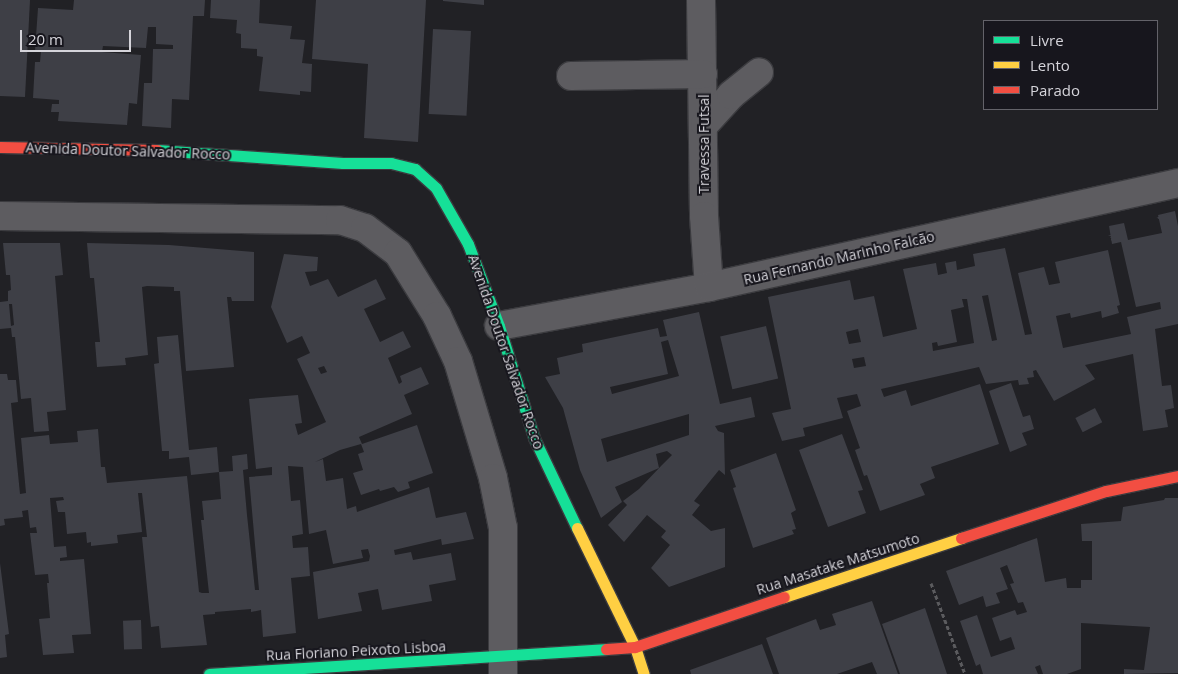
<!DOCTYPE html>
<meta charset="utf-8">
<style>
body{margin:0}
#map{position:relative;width:1178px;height:674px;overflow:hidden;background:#212125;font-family:"Open Sans",sans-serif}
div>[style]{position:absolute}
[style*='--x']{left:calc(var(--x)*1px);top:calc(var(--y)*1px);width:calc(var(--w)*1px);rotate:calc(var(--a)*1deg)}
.building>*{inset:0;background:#3e3f46;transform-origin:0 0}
.path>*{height:3px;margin-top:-1.5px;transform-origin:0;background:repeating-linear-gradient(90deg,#5b5b5e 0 4px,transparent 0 6.5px)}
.roads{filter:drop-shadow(1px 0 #3b3b3f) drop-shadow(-1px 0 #3b3b3f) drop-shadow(0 1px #3b3b3f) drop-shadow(0 -1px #3b3b3f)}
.street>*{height:28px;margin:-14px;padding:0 14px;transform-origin:14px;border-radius:14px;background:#5d5c60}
.fast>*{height:11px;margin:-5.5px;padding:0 5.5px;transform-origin:5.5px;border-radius:5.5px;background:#16e098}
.slow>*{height:11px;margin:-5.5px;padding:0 5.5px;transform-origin:5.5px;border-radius:5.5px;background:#ffcf43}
.jam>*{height:11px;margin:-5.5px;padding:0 5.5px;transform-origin:5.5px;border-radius:5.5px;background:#f24e42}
span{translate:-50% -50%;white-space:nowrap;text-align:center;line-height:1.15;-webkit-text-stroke:4px #17161d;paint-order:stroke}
.street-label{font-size:14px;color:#d5d4da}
.legend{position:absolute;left:983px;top:20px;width:175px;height:90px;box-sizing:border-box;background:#17161d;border:1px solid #636269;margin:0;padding:6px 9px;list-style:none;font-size:15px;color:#d5d4da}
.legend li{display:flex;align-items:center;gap:10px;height:25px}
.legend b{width:25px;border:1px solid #636269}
.scale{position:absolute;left:20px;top:30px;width:111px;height:22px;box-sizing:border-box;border:2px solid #d5d4da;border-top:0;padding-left:6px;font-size:15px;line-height:18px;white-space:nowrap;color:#d5d4da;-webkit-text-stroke:4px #17161d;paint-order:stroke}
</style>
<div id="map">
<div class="building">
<div style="clip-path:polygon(0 0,30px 0,25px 97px,0 96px)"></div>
<div style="clip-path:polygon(74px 0,205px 0,204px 16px,193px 16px,189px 100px,172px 99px,171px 128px,142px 126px,144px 83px,152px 83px,153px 49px,173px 49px,173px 45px,156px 44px,156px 27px,148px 27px,146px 48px,103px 46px,102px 52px,141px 55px,137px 104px,129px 103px,127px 125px,58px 121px,59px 112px,51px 112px,52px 104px,59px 104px,59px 100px,33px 98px,35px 62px,40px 62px,41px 51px,35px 51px,38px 8px,73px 10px)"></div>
<div style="clip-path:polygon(211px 0,260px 0,259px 23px,292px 26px,290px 39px,305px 40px,302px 63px,312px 64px,311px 92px,300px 91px,300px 95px,259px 91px,263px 57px,257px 56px,257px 49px,241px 48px,241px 34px,236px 33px,237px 20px,210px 18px)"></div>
<div style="clip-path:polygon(316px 0,426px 0,418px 142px,364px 138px,368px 64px,312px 59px)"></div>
<div style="clip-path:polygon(443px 0,484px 0,484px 5px,443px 1px)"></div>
<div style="left:433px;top:29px;width:38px;height:85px;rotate:3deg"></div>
<div style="clip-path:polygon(evenodd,1175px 211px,1178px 226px,1178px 324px,1155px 329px,1162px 386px,1171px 385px,1174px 408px,1165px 410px,1168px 427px,1143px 431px,1133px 354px,1085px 365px,1095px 379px,1054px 401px,1036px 370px,1033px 371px,1034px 377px,1027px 378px,1029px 384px,1019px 385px,1018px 380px,986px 384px,979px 367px,881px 389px,884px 397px,906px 390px,911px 406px,980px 384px,999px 444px,931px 467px,935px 478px,920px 484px,925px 495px,880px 511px,867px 475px,864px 476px,855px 450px,860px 448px,847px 411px,861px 406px,857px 394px,837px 398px,843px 418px,803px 428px,805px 436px,782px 441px,772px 413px,791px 409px,768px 297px,850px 280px,854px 300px,874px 296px,883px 337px,917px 329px,903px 269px,936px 263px,938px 275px,947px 273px,945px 263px,956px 261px,957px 270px,975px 266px,973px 254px,1005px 248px,1025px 335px,1032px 334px,1018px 273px,1044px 267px,1049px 285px,1060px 283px,1055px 262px,1108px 250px,1120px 305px,1117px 306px,1119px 313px,1102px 318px,1101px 311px,1071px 318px,1070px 313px,1056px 316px,1063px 348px,1131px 334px,1127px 317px,1161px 309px,1160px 302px,1136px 307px,1121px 242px,1112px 244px,1109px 226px,1124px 223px,1128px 240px,1162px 233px,1158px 215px,1175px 211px,988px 295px,997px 340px,992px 341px,982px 296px,988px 295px,1175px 211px,962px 299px,967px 299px,974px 343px,933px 351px,932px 343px,937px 342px,938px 346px,957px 342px,951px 310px,964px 307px,962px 299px,1175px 211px,858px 329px,861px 342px,849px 344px,846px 332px,858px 329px,1175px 211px,864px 357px,866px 366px,854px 368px,852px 359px,864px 357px)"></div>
<div style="clip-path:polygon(evenodd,3px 243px,60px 243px,63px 275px,55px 276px,66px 410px,47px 412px,49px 431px,34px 432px,31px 398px,21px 399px,15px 337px,12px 337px,11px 328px,0 329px,0 302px,8px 301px,8px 291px,11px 290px,10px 275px,6px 275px,3px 243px,9px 304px,12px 304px,14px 325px,11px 326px,9px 304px)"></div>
<div style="clip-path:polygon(87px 243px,169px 245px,254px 252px,254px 301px,232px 301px,231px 297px,227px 297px,234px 367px,186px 371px,180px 291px,174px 291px,174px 287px,147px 286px,142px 287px,148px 355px,125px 358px,126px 365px,97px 367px,95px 342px,100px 342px,94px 278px,90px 278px)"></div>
<div style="clip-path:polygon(evenodd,284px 254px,318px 257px,317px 271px,305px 272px,310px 286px,328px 279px,338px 297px,376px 279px,386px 299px,364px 309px,380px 342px,403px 331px,411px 347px,388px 358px,399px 384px,402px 382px,400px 376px,421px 367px,429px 384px,404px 395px,412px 414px,359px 437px,362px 444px,417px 425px,433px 473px,408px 482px,410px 488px,398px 492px,394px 487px,380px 491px,379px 489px,361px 495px,353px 473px,363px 470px,358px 454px,364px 452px,361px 444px,340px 450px,315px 462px,323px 459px,326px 481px,343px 478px,347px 509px,356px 506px,357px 512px,429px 487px,436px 518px,466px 512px,474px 539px,442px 545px,441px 539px,394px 550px,395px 555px,411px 552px,413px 560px,451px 553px,456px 580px,429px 585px,432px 601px,382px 610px,378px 589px,358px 593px,362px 611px,318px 619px,313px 572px,369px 561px,370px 556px,368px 549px,361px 550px,363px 558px,333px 564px,326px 530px,309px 534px,303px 467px,288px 466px,291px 501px,300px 500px,303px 534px,292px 536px,293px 548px,308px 547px,310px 576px,291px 578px,296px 633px,263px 637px,261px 610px,251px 612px,251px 609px,215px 612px,215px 614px,203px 615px,207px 645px,161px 648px,159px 626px,151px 627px,142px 537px,147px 537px,142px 493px,138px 493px,142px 532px,117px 535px,118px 543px,91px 546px,91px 542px,87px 543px,86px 532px,67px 534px,65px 512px,58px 512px,56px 501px,64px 500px,63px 497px,50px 498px,54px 547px,66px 546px,67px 557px,60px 558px,60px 561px,84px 559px,91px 634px,72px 635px,74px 653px,43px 655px,39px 619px,50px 618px,47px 583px,49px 583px,48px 574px,35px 575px,30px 533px,37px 533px,36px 527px,30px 528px,28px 510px,22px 511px,23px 517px,4px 519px,5px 525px,0 526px,0 374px,7px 374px,8px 380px,16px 380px,18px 402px,11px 403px,20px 494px,26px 493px,21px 438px,49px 435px,50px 444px,78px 442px,77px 431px,98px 429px,101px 467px,105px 467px,107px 483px,187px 476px,199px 592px,202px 593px,209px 593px,201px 520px,204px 520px,202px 501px,221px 499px,219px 472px,233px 471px,232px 456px,247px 454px,248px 469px,243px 470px,247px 515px,255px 590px,259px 590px,249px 477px,272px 475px,272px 467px,256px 469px,249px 399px,298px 395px,302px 423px,295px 424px,298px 435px,326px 422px,297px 359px,310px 353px,302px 336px,287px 343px,271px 307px,284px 254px,324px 366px,327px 372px,321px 374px,318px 368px,324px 366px)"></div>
<div style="clip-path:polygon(evenodd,699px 312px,720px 404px,751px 397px,755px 417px,715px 426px,718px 431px,724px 433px,725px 475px,719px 470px,694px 501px,700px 505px,692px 515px,711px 531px,725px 528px,725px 567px,669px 587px,651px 568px,670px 545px,661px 537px,666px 531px,647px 515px,624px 542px,608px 525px,627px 505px,623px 501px,639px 489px,662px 465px,672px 455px,667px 451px,656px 454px,659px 468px,615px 487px,622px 502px,601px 518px,580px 470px,563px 408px,545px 377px,560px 374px,557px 358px,583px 352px,582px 344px,658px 328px,660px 337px,667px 336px,663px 320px,699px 312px,668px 340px,679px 376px,612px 394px,610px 387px,668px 374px,661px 342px,668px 340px,699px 312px,689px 414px,689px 435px,607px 462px,601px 439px,689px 414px)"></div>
<div style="left:766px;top:326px;width:54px;height:47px;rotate:77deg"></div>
<div style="clip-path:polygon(178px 335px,189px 450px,217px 447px,219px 472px,191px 475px,189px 457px,169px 459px,169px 451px,162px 451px,154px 364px,159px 363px,157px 337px)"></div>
<div style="clip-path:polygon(1011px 383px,1023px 417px,1030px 415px,1034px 429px,1022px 433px,1027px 445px,1010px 452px,989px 391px)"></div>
<div style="left:1095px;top:408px;width:16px;height:22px;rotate:63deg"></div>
<div style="clip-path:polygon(842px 434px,863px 490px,858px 491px,866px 513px,828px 527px,799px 450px)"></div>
<div style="clip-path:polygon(776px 453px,796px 510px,791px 513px,796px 529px,792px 530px,794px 534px,753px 548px,733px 488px,736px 487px,730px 470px)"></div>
<div style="clip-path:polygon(1165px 498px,1178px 498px,1178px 673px,1124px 674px,1124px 669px,1144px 670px,1150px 627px,1081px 623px,1081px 669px,1067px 674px,1043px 674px,1040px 665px,1035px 667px,1038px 674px,983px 674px,980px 664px,976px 666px,960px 621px,977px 615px,991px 657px,1015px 649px,1011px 637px,1000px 641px,992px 618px,1015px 610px,1017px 615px,1027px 612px,1023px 602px,1018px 603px,1010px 584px,1014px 583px,1007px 565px,1000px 568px,1008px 589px,996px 593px,1000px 603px,986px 607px,983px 596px,959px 605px,946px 571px,1037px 538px,1045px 582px,1066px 578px,1067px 588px,1081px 588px,1081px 580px,1092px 580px,1092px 541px,1082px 541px,1081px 524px,1121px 521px,1123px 507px,1164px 500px)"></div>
<div style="clip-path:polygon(0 563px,9px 634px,5px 635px,7px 657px,0 658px)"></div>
<div style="clip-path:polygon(872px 601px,898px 674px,877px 674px,872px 662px,837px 674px,779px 674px,766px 638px,816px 619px,820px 630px,836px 625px,832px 614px)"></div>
<div style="clip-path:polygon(925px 608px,947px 674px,900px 674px,882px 624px)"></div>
<div style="left:141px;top:620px;width:29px;height:18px;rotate:88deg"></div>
<div style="clip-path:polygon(762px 644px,773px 674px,691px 674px,690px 670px)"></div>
</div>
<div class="path">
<div style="--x:931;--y:583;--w:97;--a:69.5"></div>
</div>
<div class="roads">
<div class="street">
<div style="--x:701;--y:0;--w:216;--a:89.2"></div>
<div style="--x:704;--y:216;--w:71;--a:86"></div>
<div style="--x:571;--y:76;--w:132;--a:-0.9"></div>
<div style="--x:705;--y:124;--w:39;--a:-48"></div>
<div style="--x:731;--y:95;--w:36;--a:-39"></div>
<div style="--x:0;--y:216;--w:340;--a:0.7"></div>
<div style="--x:340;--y:220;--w:26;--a:18"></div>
<div style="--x:365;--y:228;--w:41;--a:37.1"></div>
<div style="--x:398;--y:253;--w:74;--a:58.2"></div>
<div style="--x:437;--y:316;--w:50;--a:65"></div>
<div style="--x:458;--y:361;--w:122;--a:73.3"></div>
<div style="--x:493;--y:478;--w:51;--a:78.7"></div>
<div style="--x:503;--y:528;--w:146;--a:90"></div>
<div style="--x:499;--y:326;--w:214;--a:-10.5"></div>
<div style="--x:709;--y:287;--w:480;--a:-12.5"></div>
</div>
<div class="fast">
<div style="--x:157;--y:150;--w:186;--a:4"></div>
<div style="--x:343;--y:163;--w:48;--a:0"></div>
<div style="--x:391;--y:163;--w:25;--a:14"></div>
<div style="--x:415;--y:169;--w:28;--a:42"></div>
<div style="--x:436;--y:188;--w:64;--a:60.3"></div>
<div style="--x:468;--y:244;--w:88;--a:69.3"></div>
<div style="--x:499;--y:326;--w:117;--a:72.6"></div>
<div style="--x:534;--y:438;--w:100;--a:64.5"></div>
<div style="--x:209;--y:674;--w:398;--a:-3.6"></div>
</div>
<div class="slow">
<div style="--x:577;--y:528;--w:132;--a:64"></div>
<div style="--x:635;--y:647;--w:28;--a:72"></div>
<div style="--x:784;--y:597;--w:187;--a:-18.4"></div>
</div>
<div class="jam">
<div style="--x:0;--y:147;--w:157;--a:1.1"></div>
<div style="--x:961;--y:538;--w:152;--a:-18"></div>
<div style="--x:1106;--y:491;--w:74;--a:-11.8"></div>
<div style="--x:606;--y:649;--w:29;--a:-4"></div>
<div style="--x:635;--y:647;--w:157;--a:-18.6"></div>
</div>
</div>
<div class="street-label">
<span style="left:704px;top:144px;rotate:-90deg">Travessa Futsal</span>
<span style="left:128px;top:151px;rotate:2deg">Avenida Doutor Salvador Rocco</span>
<span style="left:839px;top:258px;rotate:-13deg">Rua Fernando Marinho Falcão</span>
<span style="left:506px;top:352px;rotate:71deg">Avenida Doutor Salvador Rocco</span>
<span style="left:838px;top:564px;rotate:-18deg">Rua Masatake Matsumoto</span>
<span style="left:356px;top:651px;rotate:-3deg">Rua Floriano Peixoto Lisboa</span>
</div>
<ul class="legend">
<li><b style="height:6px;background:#16e098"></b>Livre</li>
<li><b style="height:6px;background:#ffcf43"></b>Lento</li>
<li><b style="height:6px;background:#f24e42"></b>Parado</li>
</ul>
<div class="scale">20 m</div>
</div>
